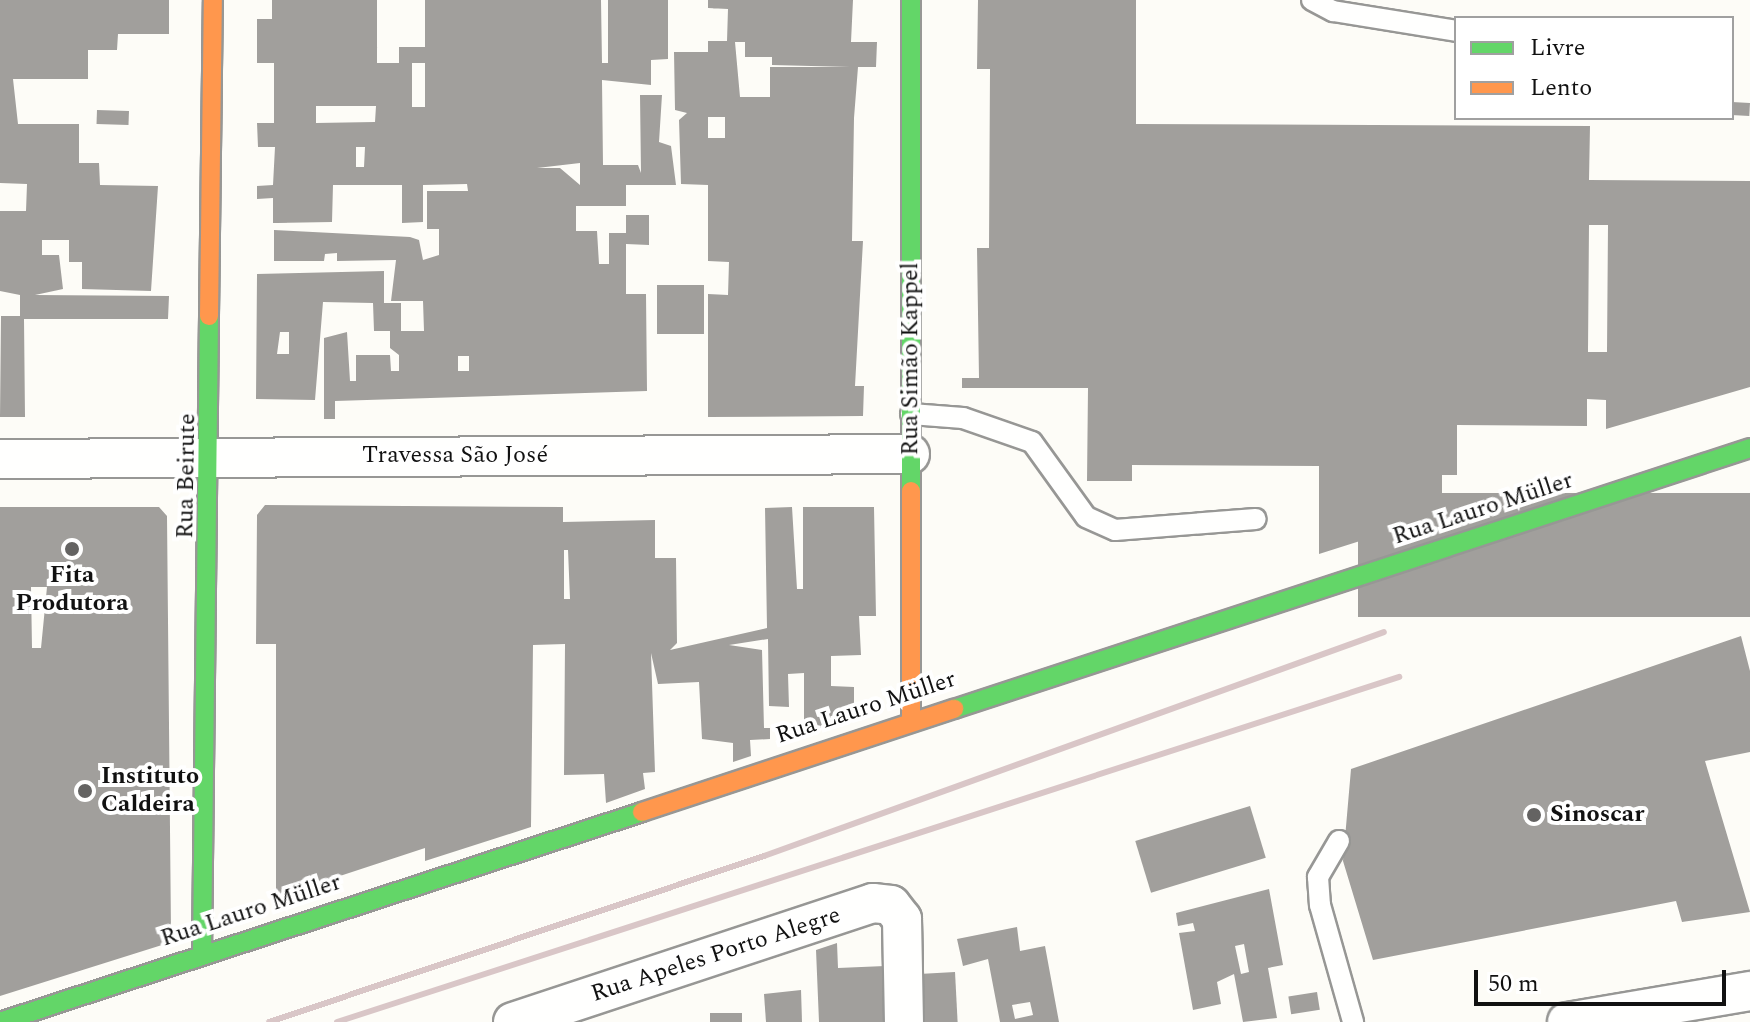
<!DOCTYPE html>
<meta charset="utf-8">
<style>
body{margin:0}
#map{position:relative;width:1750px;height:1022px;overflow:hidden;background:#fdfcf7;font-family:Spectral,serif}
div>[style]{position:absolute}
[style*='--x']{left:calc(var(--x)*1px);top:calc(var(--y)*1px);width:calc(var(--w)*1px);rotate:calc(var(--a)*1deg)}
.building>*{inset:0;background:#a19f9c;transform-origin:0 0}
.roads{filter:drop-shadow(2px 0 #979795) drop-shadow(-2px 0 #979795) drop-shadow(0 2px #979795) drop-shadow(0 -2px #979795)}
.lane>*{height:20px;margin:-10px;padding:0 10px;transform-origin:10px;border-radius:10px;background:#fffffe}
.street>*{height:38px;margin:-19px;padding:0 19px;transform-origin:19px;border-radius:19px;background:#fffffe}
.fast>*{height:18px;margin:-9px;padding:0 9px;transform-origin:9px;border-radius:9px;background:#63d668}
.slow>*{height:18px;margin:-9px;padding:0 9px;transform-origin:9px;border-radius:9px;background:#ff974d}
.rail>*{height:6px;margin:-3px;padding:0 3px;transform-origin:3px;border-radius:3px;background:#d9c6c7}
.dots>*{width:22px;height:22px;translate:-50% -50%;box-sizing:border-box;border:4px solid #fff;border-radius:50%}
span{translate:-50% -50%;white-space:nowrap;text-align:center;line-height:1.15;-webkit-text-stroke:8px #fff;paint-order:stroke}
.street-label{font-size:24px;color:#111}
.poi-label{font-size:24px;color:#111;font-weight:700}
.left{translate:0 -50%;text-align:left}
.legend{position:absolute;left:1454px;top:16px;width:280px;height:104px;box-sizing:border-box;background:#fff;border:2px solid #a0a0a0;margin:0;padding:10px 14px;list-style:none;font-size:24px;color:#111}
.legend li{display:flex;align-items:center;gap:16px;height:40px}
.legend b{width:40px;border:2px solid #a0a0a0}
.scale{position:absolute;left:1474px;top:970px;width:252px;height:36px;box-sizing:border-box;border:4px solid #111;border-top:0;padding-left:10px;font-size:24px;line-height:28px;white-space:nowrap;color:#111;-webkit-text-stroke:6px #fff;paint-order:stroke}
</style>
<div id="map">
<div class="building">
<div style="clip-path:polygon(0 0,169px 0,169px 34px,118px 34px,117px 50px,88px 50px,88px 79px,13px 79px,18px 124px,79px 124px,79px 163px,99px 163px,100px 185px,158px 186px,151px 291px,82px 289px,82px 262px,69px 262px,69px 240px,42px 240px,42px 255px,59px 255px,63px 289px,35px 295px,169px 296px,168px 319px,24px 319px,25px 417px,0 417px,1px 316px,20px 316px,20px 295px,0 291px,0 211px,26px 211px,27px 184px,0 183px)"></div>
<div style="clip-path:polygon(evenodd,272px 0,377px 0,377px 63px,399px 63px,399px 47px,425px 47px,425px 0,601px 0,602px 63px,608px 63px,608px 0,668px 0,668px 59px,651px 60px,651px 85px,602px 80px,603px 165px,638px 165px,641px 173px,640px 95px,662px 95px,659px 142px,671px 146px,676px 185px,626px 185px,626px 206px,576px 206px,576px 231px,597px 231px,599px 264px,609px 264px,609px 233px,626px 233px,626px 215px,649px 215px,649px 245px,626px 244px,626px 294px,646px 294px,647px 391px,335px 401px,335px 419px,324px 419px,324px 338px,347px 332px,350px 381px,356px 381px,356px 355px,390px 355px,391px 371px,399px 371px,399px 355px,390px 348px,390px 331px,374px 331px,373px 303px,323px 302px,315px 400px,256px 399px,257px 274px,384px 271px,384px 303px,401px 303px,401px 331px,424px 331px,423px 301px,391px 301px,396px 260px,337px 261px,337px 253px,325px 254px,324px 261px,274px 261px,274px 230px,410px 237px,419px 240px,423px 260px,439px 255px,439px 229px,427px 229px,427px 191px,468px 191px,467px 184px,423px 185px,423px 222px,402px 223px,402px 185px,333px 185px,332px 222px,273px 223px,273px 198px,257px 199px,257px 186px,273px 185px,275px 147px,258px 147px,257px 123px,274px 123px,274px 63px,257px 63px,257px 19px,272px 19px,272px 0,412px 63px,425px 63px,425px 107px,412px 107px,412px 63px,272px 0,316px 106px,376px 106px,375px 122px,316px 123px,316px 106px,272px 0,356px 147px,365px 147px,364px 167px,356px 167px,356px 147px,272px 0,580px 163px,580px 185px,560px 168px,537px 168px,580px 163px,272px 0,280px 332px,289px 332px,289px 354px,277px 354px,280px 332px,272px 0,458px 356px,469px 356px,469px 371px,458px 371px,458px 356px)"></div>
<div style="clip-path:polygon(evenodd,708px 0,853px 0,851px 42px,877px 42px,876px 67px,858px 67px,854px 118px,852px 241px,863px 241px,855px 386px,864px 386px,863px 416px,708px 417px,708px 294px,728px 295px,729px 262px,708px 261px,708px 185px,681px 184px,679px 120px,687px 113px,675px 110px,674px 52px,708px 52px,708px 41px,727px 41px,728px 9px,708px 8px,708px 0,735px 42px,745px 42px,745px 57px,772px 57px,772px 65px,850px 67px,770px 67px,770px 97px,740px 97px,735px 42px,708px 0,708px 117px,725px 117px,725px 138px,708px 138px,708px 117px)"></div>
<div style="clip-path:polygon(evenodd,978px 0,1136px 0,1136px 124px,1590px 126px,1589px 180px,1750px 181px,1750px 387px,1606px 429px,1606px 400px,1587px 399px,1587px 426px,1457px 425px,1457px 475px,1442px 475px,1442px 515px,1319px 554px,1319px 466px,1132px 465px,1132px 481px,1087px 481px,1088px 388px,962px 388px,962px 378px,979px 378px,977px 248px,989px 248px,990px 69px,977px 69px,978px 0,1589px 225px,1608px 225px,1607px 352px,1588px 352px,1589px 225px)"></div>
<div style="left:1732px;top:102px;width:18px;height:13px;rotate:3deg"></div>
<div style="left:97px;top:110px;width:32px;height:14px;rotate:2deg"></div>
<div style="left:704px;top:285px;width:49px;height:47px;rotate:90deg"></div>
<div style="left:1750px;top:493px;width:124px;height:392px;rotate:90deg"></div>
<div style="clip-path:polygon(evenodd,265px 505px,563px 507px,563px 522px,655px 520px,655px 558px,676px 558px,677px 643px,670px 650px,767px 628px,765px 508px,792px 507px,797px 589px,803px 589px,803px 507px,874px 507px,876px 616px,859px 616px,861px 655px,831px 656px,831px 686px,854px 687px,854px 721px,804px 732px,804px 673px,788px 674px,789px 707px,769px 706px,768px 639px,729px 645px,762px 650px,764px 728px,770px 728px,770px 739px,750px 740px,751px 756px,733px 762px,733px 743px,702px 739px,699px 682px,658px 684px,651px 653px,655px 772px,643px 773px,645px 789px,606px 803px,604px 774px,564px 775px,565px 644px,533px 645px,531px 827px,425px 861px,425px 848px,276px 897px,276px 644px,256px 644px,257px 515px,265px 505px,564px 550px,568px 550px,570px 599px,564px 599px,564px 550px)"></div>
<div style="clip-path:polygon(evenodd,0 507px,159px 507px,167px 516px,171px 933px,162px 945px,0 996px,0 507px,31px 587px,47px 587px,41px 648px,32px 648px,31px 587px)"></div>
<div style="clip-path:polygon(1741px 636px,1750px 671px,1750px 752px,1705px 761px,1750px 912px,1682px 922px,1676px 901px,1373px 960px,1343px 861px,1351px 769px)"></div>
<div style="left:1250px;top:806px;width:54px;height:120px;rotate:73deg"></div>
<div style="clip-path:polygon(evenodd,1269px 889px,1283px 965px,1268px 968px,1277px 1018px,1243px 1022px,1234px 974px,1217px 982px,1221px 1004px,1193px 1010px,1179px 933px,1195px 931px,1193px 923px,1178px 926px,1176px 913px,1269px 889px,1244px 944px,1249px 972px,1241px 974px,1235px 946px,1244px 944px)"></div>
<div style="clip-path:polygon(evenodd,1017px 927px,1020px 951px,1045px 946px,1059px 1022px,1000px 1022px,988px 959px,963px 966px,957px 939px,1017px 927px,1030px 1002px,1033px 1015px,1015px 1019px,1012px 1005px,1030px 1002px)"></div>
<div style="clip-path:polygon(837px 943px,838px 968px,885px 966px,886px 1022px,819px 1022px,816px 950px)"></div>
<div style="left:955px;top:972px;width:50px;height:36px;rotate:87deg"></div>
<div style="clip-path:polygon(801px 990px,802px 1022px,766px 1022px,764px 994px)"></div>
<div style="left:1317px;top:992px;width:18px;height:29px;rotate:81deg"></div>
<div style="left:742px;top:1013px;width:9px;height:32px;rotate:90deg"></div>
</div>
<div class="roads">
<div class="lane">
<div style="--x:1312;--y:0;--w:24;--a:28"></div>
<div style="--x:1333;--y:11;--w:125;--a:9.2"></div>
<div style="--x:911;--y:414;--w:52;--a:4.4"></div>
<div style="--x:963;--y:418;--w:73;--a:19.2"></div>
<div style="--x:1032;--y:442;--w:92;--a:54.2"></div>
<div style="--x:1086;--y:517;--w:32;--a:24"></div>
<div style="--x:1115;--y:530;--w:141;--a:-4.5"></div>
<div style="--x:1339;--y:841;--w:42;--a:120.3"></div>
<div style="--x:1318;--y:877;--w:28;--a:86"></div>
<div style="--x:1320;--y:905;--w:122;--a:74.2"></div>
</div>
<div class="street">
<div style="--x:0;--y:459;--w:910;--a:-0.31"></div>
<div style="--x:513;--y:1022;--w:379;--a:-18.3"></div>
<div style="--x:873;--y:903;--w:18;--a:6"></div>
<div style="--x:891;--y:905;--w:18;--a:52"></div>
<div style="--x:902;--y:919;--w:103;--a:88.9"></div>
<div style="--x:1567;--y:1022;--w:186;--a:-9.6"></div>
</div>
<div class="fast">
<div style="--x:911;--y:0;--w:491;--a:90"></div>
<div style="--x:954;--y:709;--w:838;--a:-18.15"></div>
<div style="--x:202;--y:953;--w:637;--a:-89.37"></div>
<div style="--x:0;--y:1022;--w:675;--a:-18.11"></div>
</div>
<div class="slow">
<div style="--x:209;--y:316;--w:316;--a:-89.3"></div>
<div style="--x:911;--y:491;--w:228;--a:90"></div>
<div style="--x:642;--y:812;--w:329;--a:-18.3"></div>
</div>
</div>
<div class="rail">
<div style="--x:269;--y:1022;--w:522;--a:-18.54"></div>
<div style="--x:764;--y:856;--w:659;--a:-19.86"></div>
<div style="--x:337;--y:1022;--w:1117;--a:-18"></div>
</div>
<div class="dots">
<div style="left:72px;top:549px;background:#646362"></div>
<div style="left:85px;top:791px;background:#646362"></div>
<div style="left:1534px;top:815px;background:#646362"></div>
</div>
<div class="street-label">
<span style="left:911px;top:359px;rotate:-90deg">Rua Simão Kappel</span>
<span style="left:455px;top:456px">Travessa São José</span>
<span style="left:187px;top:476px;rotate:-89deg">Rua Beirute</span>
<span style="left:1483px;top:509px;rotate:-18deg">Rua Lauro Müller</span>
<span style="left:866px;top:708px;rotate:-18deg">Rua Lauro Müller</span>
<span style="left:251px;top:911px;rotate:-18deg">Rua Lauro Müller</span>
<span style="left:716px;top:955px;rotate:-18deg">Rua Apeles Porto Alegre</span>
</div>
<div class="poi-label">
<span style="left:72px;top:590px">Fita<br>Produtora</span>
<span class="left" style="left:101px;top:791px">Instituto<br>Caldeira</span>
<span class="left" style="left:1550px;top:815px">Sinoscar</span>
</div>
<ul class="legend">
<li><b style="height:10px;background:#63d668"></b>Livre</li>
<li><b style="height:10px;background:#ff974d"></b>Lento</li>
</ul>
<div class="scale">50 m</div>
</div>
